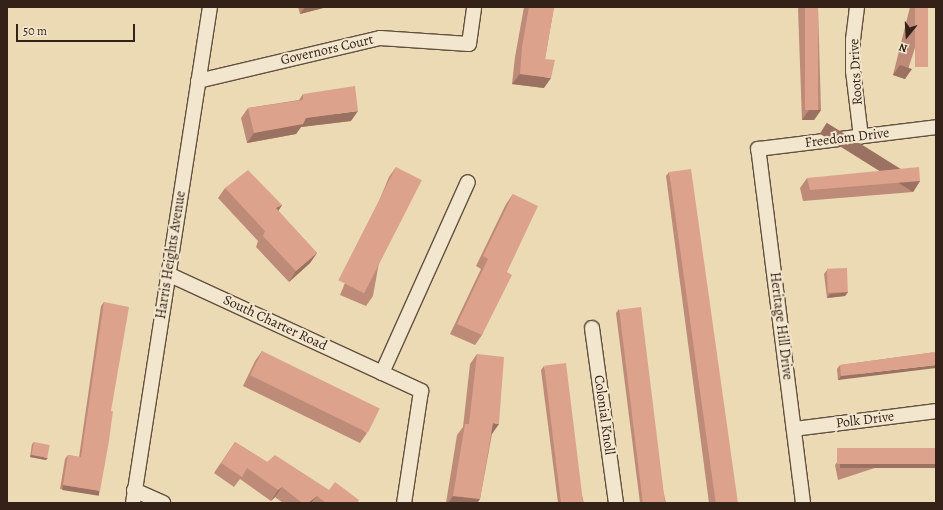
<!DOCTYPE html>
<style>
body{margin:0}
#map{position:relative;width:943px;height:510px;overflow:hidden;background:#ebdab4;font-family:Alegreya,serif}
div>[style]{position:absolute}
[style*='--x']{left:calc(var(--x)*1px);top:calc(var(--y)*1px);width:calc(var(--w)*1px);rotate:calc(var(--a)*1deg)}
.roads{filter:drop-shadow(1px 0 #62503f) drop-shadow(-1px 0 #62503f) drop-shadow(0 1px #62503f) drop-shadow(0 -1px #62503f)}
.minor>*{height:14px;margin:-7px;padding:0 7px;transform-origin:7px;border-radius:7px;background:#f2e7ce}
.wall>*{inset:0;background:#be8b78}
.shaded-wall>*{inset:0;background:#9b7162;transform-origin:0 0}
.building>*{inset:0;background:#dda28c;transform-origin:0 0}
span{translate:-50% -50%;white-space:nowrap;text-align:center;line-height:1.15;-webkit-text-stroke:4px #f2e7ce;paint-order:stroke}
.street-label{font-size:14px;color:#342218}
.frame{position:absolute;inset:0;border:8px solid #342218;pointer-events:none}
.north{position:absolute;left:887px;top:16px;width:40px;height:40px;-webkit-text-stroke:3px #f2e7ce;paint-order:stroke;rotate:198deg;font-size:11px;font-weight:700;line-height:16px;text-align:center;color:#342218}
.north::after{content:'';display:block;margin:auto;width:14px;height:18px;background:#342218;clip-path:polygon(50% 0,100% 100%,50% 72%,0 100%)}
.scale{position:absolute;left:16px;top:24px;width:119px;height:18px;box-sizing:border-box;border:2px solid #342218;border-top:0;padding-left:5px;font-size:12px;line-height:14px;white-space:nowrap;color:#342218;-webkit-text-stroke:3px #f2e7ce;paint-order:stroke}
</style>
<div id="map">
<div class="roads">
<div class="minor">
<div style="--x:857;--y:7;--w:33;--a:97"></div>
<div style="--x:853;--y:40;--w:31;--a:90"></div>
<div style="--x:853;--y:71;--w:66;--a:83.1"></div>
<div style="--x:198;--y:81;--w:187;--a:-13.3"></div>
<div style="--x:380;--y:38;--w:89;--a:3.9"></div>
<div style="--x:469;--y:44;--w:37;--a:-82"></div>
<div style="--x:168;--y:274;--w:279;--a:24.8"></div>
<div style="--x:421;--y:391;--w:113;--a:98.6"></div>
<div style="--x:592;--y:328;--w:177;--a:82.2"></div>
<div style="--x:382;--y:373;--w:209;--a:-65.8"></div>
<div style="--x:794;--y:429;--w:143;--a:-7.2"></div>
<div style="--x:134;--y:490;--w:32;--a:24"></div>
<div style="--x:133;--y:503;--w:502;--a:-81.18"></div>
<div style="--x:803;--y:503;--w:357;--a:-97.2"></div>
<div style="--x:758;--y:149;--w:179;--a:-7"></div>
</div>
</div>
<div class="wall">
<div style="clip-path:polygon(298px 7px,327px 7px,300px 14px)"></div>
<div style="clip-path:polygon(524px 7px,554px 7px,545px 59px,544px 88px,512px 84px,515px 57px)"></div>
<div style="clip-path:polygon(799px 7px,818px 7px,821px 110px,814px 120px,802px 120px,798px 9px)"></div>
<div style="clip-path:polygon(910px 7px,928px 7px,905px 79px,893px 75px)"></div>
<div style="clip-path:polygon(303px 94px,351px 121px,301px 127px,296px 134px,247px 143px,241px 118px,248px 108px,299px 100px)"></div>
<div style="clip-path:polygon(396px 167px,373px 296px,366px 306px,340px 295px,389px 177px)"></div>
<div style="clip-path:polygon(669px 172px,735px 503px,709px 503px,666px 176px)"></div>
<div style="clip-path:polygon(807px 178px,920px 181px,913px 192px,803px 201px,800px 188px)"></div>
<div style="clip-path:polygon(225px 188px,282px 205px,278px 211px,317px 253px,310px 263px,289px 282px,256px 247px,258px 241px,218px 198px)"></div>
<div style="clip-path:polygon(513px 194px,507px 272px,482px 335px,475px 345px,450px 334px,481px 269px,476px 266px,506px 204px)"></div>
<div style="clip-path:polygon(827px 270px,848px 292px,845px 296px,827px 298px,824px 274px)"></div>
<div style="clip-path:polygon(104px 302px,111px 411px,97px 495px,60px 489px,65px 459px,68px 455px,79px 457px,101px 306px)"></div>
<div style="clip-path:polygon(619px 309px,666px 503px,640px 503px,616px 313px)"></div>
<div style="clip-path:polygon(262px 351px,367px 433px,360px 443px,243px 386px,255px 361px)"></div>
<div style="clip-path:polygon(936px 352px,838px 380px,837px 369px,840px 365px)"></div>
<div style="clip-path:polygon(477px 354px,492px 434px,480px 499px,477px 503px,446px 503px,457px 435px,463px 427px,470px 364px)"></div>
<div style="clip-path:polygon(544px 366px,584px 503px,558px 503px,541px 370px)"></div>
<div style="clip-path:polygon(34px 442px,46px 460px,30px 457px,32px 444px)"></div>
<div style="clip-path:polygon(235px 442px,267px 462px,357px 503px,283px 503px,275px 497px,271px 501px,240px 479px,234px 487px,214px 473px)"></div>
<div style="clip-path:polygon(936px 448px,838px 480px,835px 465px,838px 461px)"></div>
</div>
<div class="shaded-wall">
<div style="clip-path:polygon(305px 7px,327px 7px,300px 14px)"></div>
<div style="clip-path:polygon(900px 65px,912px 69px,905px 79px,893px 75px)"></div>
<div style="clip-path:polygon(520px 74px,551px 78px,544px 88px,512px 84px)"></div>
<div style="clip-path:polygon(809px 110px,821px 110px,814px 120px,802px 120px)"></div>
<div style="clip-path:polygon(358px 111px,351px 121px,301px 127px,296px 134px,247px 143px,254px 133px,306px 118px)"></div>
<div style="left:920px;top:181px;width:13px;height:110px;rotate:122deg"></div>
<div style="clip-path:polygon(282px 205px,275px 216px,276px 208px)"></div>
<div style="clip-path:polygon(317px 253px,310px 263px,289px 282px,296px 271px)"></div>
<div style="clip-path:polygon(848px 292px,845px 296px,827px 298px,830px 294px)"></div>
<div style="clip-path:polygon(936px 365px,936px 368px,838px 380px,841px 376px)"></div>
<div style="clip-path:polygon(493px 423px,499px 424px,492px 434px,486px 433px)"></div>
<div style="clip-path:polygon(31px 455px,48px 458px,46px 460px,30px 457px)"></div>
<div style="left:936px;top:464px;width:4px;height:96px;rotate:90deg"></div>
<div style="left:63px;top:485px;width:37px;height:5px;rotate:9deg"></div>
<div style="clip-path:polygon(282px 487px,275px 497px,271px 501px,278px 490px)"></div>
<div style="clip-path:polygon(317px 496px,311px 503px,308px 503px)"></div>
<div style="clip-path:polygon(453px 496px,480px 499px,477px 503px,448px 503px)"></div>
</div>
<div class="building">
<div style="clip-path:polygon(529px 7px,554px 7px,545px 59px,555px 60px,551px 78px,520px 74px,522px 47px)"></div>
<div style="left:805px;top:7px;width:13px;height:103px"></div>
<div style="left:915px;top:7px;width:13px;height:60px"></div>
<div style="clip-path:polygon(355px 86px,358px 111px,306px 118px,303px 124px,254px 133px,248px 108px,303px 100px,303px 94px)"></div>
<div style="left:396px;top:167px;width:29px;height:127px;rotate:27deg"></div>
<div style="clip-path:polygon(919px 167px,920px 181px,810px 190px,807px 178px)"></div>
<div style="left:691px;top:169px;width:337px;height:22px;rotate:82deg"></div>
<div style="clip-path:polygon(248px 170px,282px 205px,276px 208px,317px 253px,296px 271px,263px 236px,265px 231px,225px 188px)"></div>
<div style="clip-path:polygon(513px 194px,538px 206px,507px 272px,512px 275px,482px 335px,457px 324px,488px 259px,483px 256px)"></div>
<div style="left:847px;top:268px;width:24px;height:20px;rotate:88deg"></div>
<div style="clip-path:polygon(104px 302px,129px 307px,111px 411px,113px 411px,109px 441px,100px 491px,63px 485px,68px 455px,81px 457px)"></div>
<div style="left:641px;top:307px;width:198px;height:22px;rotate:83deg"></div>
<div style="left:262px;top:351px;width:131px;height:27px;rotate:26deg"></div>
<div style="clip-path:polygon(936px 352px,936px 365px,841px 376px,840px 365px)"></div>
<div style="clip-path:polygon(477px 354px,504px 357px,499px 424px,493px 423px,480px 499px,453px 496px,465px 424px,469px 424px)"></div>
<div style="left:566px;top:363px;width:141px;height:22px;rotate:83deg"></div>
<div style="left:34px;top:442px;width:16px;height:13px;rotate:11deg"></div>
<div style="clip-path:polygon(235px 442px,267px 462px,275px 455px,329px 490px,335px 482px,359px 500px,357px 503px,326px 503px,317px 496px,308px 503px,302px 503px,282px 487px,278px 490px,247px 468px,242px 477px,221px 463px)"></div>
<div style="left:936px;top:448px;width:16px;height:99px;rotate:90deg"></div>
</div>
<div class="street-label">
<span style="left:327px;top:50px;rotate:-13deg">Governors Court</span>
<span style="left:856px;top:72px;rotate:-93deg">Roots Drive</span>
<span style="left:847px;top:138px;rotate:-7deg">Freedom Drive</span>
<span style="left:171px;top:255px;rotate:-81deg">Harris Heights Avenue</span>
<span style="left:275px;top:323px;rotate:25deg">South Charter Road</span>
<span style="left:781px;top:326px;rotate:83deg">Heritage Hill Drive</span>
<span style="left:604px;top:415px;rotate:82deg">Colonial Knoll</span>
<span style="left:865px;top:420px;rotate:-7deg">Polk Drive</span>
</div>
<div class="frame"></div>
<div class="north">N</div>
<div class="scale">50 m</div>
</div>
